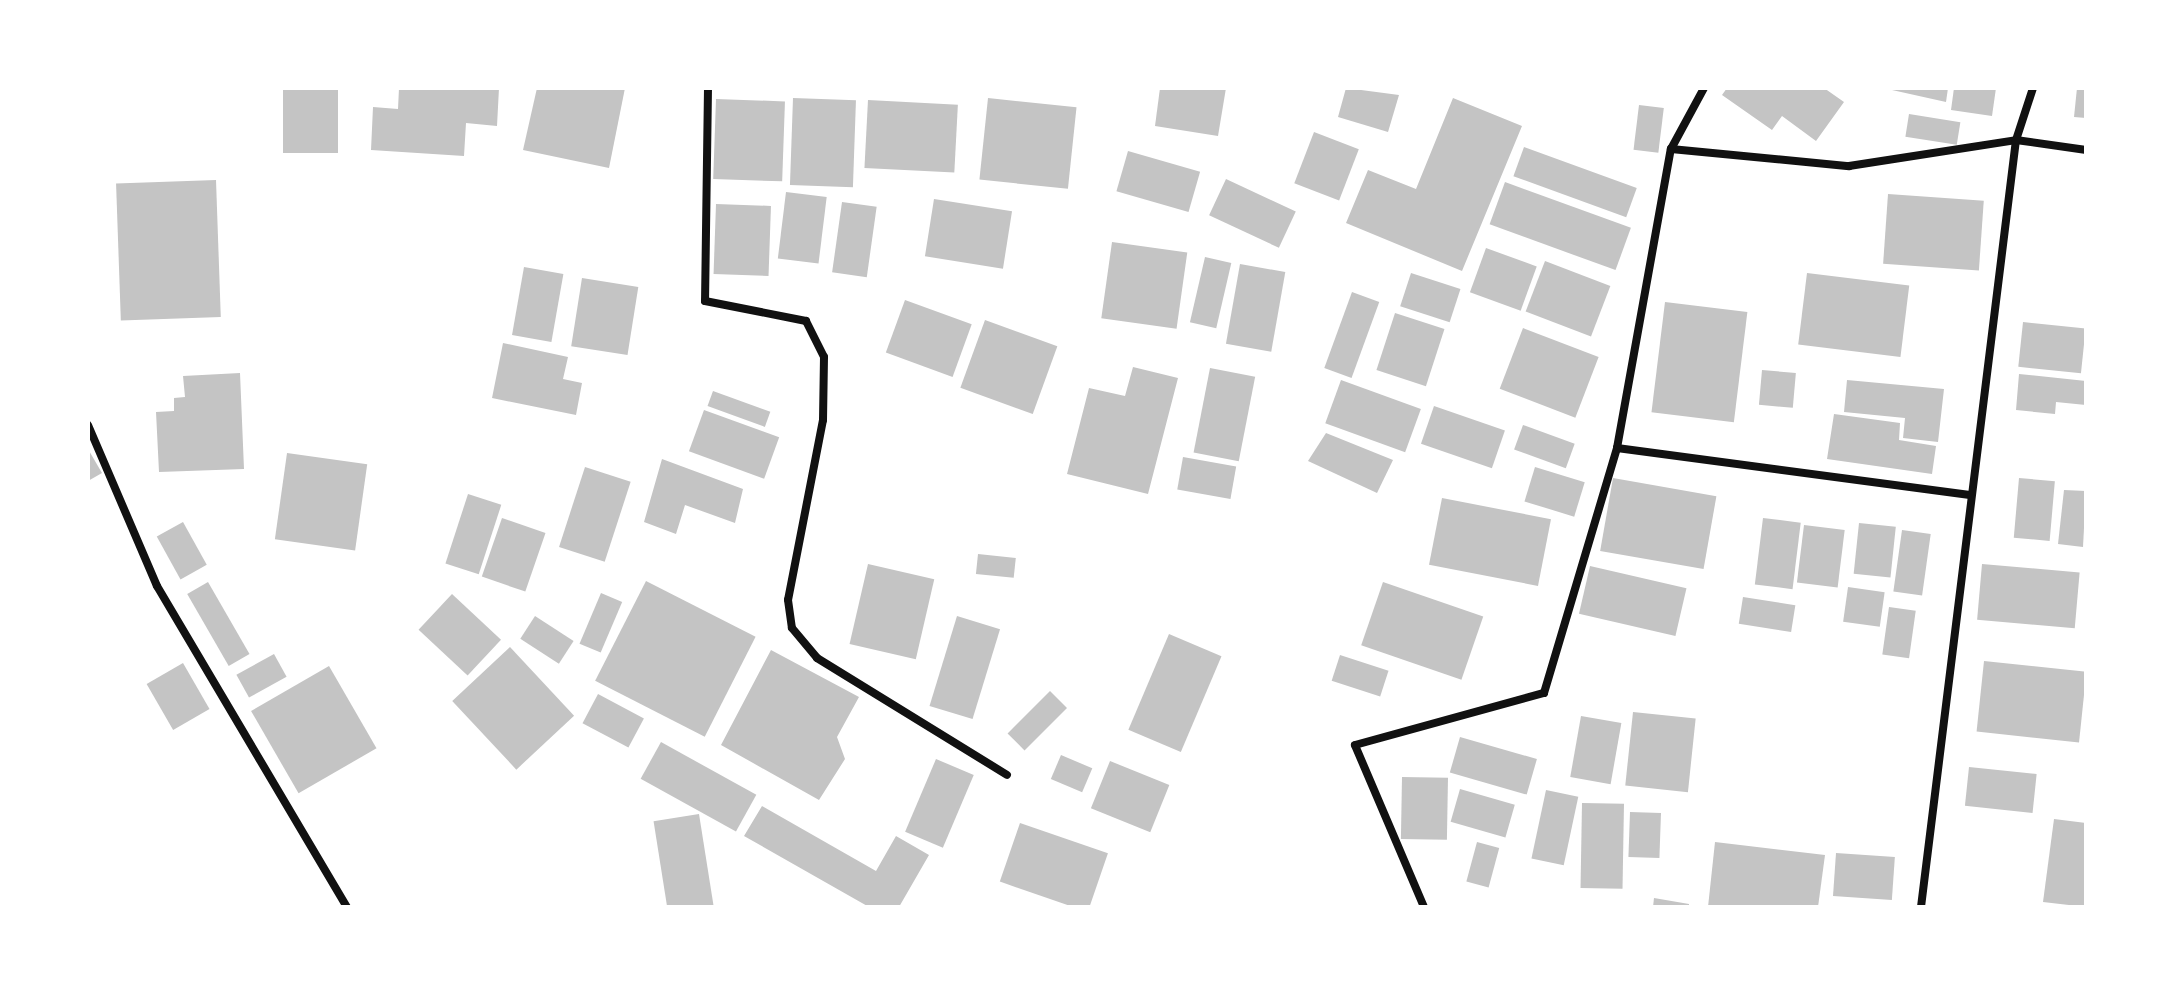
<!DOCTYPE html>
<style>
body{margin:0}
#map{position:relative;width:2174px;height:995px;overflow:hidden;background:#fff;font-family:"DejaVu Sans",sans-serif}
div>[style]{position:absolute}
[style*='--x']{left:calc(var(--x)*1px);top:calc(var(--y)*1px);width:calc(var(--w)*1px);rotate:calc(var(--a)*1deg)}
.building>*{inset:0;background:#c4c4c4;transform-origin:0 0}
.minor>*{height:8px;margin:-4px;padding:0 4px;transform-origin:4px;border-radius:4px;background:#111}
span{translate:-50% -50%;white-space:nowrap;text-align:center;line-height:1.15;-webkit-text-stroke:6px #fff;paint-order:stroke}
.frame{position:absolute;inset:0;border:90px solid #fff;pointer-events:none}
</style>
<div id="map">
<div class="building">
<div style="left:283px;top:88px;width:55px;height:65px"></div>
<div style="clip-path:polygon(399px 88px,499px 88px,497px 126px,466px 123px,464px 156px,371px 150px,373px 107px,398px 109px)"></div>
<div style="clip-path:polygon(537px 88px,625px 88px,609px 168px,523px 150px)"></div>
<div style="clip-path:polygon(1160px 88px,1226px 88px,1218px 136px,1155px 126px)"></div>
<div style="clip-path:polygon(1346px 88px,1399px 95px,1388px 132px,1338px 117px)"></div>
<div style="clip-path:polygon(1727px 88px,1824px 88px,1844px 102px,1816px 141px,1782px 116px,1772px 130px,1722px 95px)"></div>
<div style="clip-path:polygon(1883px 88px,1948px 88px,1946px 102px)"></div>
<div style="clip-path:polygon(1954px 88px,1996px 88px,1992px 116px,1951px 110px)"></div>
<div style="clip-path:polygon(2077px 88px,2086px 88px,2086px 118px,2074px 117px)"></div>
<div style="left:793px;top:98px;width:63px;height:87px;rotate:2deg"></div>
<div style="left:988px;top:98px;width:89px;height:82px;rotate:6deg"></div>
<div style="clip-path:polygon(1453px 98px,1522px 126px,1462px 271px,1346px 223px,1368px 170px,1416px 189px)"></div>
<div style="left:716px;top:99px;width:69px;height:80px;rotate:2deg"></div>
<div style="left:868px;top:100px;width:90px;height:68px;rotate:3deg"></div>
<div style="left:1639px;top:105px;width:25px;height:45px;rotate:7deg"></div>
<div style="left:1909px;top:114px;width:52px;height:23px;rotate:9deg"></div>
<div style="left:1314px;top:132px;width:48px;height:55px;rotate:21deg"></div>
<div style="left:1524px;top:147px;width:120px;height:31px;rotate:20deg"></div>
<div style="left:1128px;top:151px;width:75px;height:42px;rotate:16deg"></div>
<div style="left:1226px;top:179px;width:77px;height:40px;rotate:25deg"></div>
<div style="left:216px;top:180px;width:137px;height:100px;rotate:88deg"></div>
<div style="left:1505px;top:182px;width:134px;height:45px;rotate:20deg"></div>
<div style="left:786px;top:192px;width:41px;height:67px;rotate:7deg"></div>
<div style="left:1888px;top:194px;width:96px;height:70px;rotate:4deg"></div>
<div style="left:934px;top:199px;width:79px;height:58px;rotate:9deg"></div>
<div style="left:842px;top:202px;width:35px;height:71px;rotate:8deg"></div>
<div style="left:716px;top:204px;width:55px;height:70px;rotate:2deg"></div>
<div style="left:1112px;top:242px;width:76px;height:77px;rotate:8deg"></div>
<div style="left:1486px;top:248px;width:54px;height:47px;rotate:20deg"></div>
<div style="left:1205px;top:257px;width:27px;height:67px;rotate:13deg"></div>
<div style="left:1545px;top:261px;width:70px;height:54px;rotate:21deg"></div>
<div style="left:1240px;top:264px;width:46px;height:81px;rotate:10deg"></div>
<div style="left:524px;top:267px;width:40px;height:69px;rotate:10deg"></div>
<div style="left:1411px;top:273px;width:52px;height:35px;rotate:18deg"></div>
<div style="left:1807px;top:273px;width:103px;height:72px;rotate:7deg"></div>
<div style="left:582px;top:278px;width:57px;height:69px;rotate:9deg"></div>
<div style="left:1352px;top:292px;width:29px;height:81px;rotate:20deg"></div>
<div style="left:905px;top:300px;width:71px;height:56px;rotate:20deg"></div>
<div style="left:1665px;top:302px;width:83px;height:111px;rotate:7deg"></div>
<div style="left:1395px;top:313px;width:52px;height:60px;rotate:18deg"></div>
<div style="left:985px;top:320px;width:77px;height:72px;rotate:20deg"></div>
<div style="left:2023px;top:322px;width:63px;height:45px;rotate:6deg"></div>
<div style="left:1523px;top:328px;width:81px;height:65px;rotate:21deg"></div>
<div style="clip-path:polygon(503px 343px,568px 357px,563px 379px,582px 383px,576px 415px,492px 398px)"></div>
<div style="clip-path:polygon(1133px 367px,1178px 378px,1148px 494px,1067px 474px,1089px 388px,1125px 396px)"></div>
<div style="left:1210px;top:368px;width:46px;height:86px;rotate:11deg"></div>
<div style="left:1762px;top:370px;width:34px;height:35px;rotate:5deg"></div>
<div style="clip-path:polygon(240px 373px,244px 469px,159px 472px,156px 412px,174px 411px,174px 398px,185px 397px,183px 376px)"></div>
<div style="clip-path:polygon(2019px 374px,2086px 381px,2086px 405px,2056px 402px,2055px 414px,2016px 410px)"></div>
<div style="left:1341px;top:380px;width:85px;height:46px;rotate:20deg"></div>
<div style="clip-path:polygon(1847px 380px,1944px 389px,1938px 442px,1903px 438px,1905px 418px,1844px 412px)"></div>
<div style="left:713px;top:391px;width:61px;height:16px;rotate:20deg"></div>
<div style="left:1434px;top:406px;width:75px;height:40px;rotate:19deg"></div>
<div style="left:704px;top:410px;width:80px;height:44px;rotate:20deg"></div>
<div style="clip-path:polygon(1834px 414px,1900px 423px,1899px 440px,1936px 446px,1932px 474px,1827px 459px)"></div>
<div style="left:1523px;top:425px;width:55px;height:26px;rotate:20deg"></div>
<div style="clip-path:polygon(1326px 433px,1393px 460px,1377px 493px,1308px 461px)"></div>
<div style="clip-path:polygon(88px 449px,102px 473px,88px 481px)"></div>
<div style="left:287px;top:453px;width:81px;height:87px;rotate:8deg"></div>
<div style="left:1183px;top:457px;width:54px;height:33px;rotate:10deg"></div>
<div style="clip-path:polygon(662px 459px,743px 489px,735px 523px,685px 505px,676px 534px,644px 522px)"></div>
<div style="left:585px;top:467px;width:48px;height:84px;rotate:18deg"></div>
<div style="left:1535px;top:467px;width:52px;height:36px;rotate:17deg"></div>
<div style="left:1613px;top:478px;width:105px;height:74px;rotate:10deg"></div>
<div style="left:2019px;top:478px;width:36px;height:60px;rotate:5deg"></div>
<div style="clip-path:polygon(2064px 490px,2086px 491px,2083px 547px,2058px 544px)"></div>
<div style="left:468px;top:494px;width:35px;height:73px;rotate:18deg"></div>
<div style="left:1442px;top:498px;width:111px;height:68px;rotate:11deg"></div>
<div style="left:502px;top:518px;width:46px;height:62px;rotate:19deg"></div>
<div style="left:1763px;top:518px;width:38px;height:67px;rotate:7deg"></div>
<div style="left:183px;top:522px;width:49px;height:30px;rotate:61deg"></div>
<div style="left:1859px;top:523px;width:37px;height:51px;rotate:6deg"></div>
<div style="left:1804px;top:525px;width:41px;height:58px;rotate:7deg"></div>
<div style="left:1902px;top:530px;width:29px;height:62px;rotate:8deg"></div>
<div style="left:978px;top:554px;width:38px;height:20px;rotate:6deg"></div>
<div style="left:868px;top:564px;width:68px;height:82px;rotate:13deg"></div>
<div style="left:1982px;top:564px;width:98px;height:56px;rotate:5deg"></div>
<div style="left:1590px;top:566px;width:99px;height:49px;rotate:13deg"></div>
<div style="left:646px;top:581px;width:123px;height:112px;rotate:27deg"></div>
<div style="left:208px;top:582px;width:83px;height:24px;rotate:60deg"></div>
<div style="left:1383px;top:582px;width:106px;height:67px;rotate:19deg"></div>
<div style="left:1848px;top:587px;width:37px;height:35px;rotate:8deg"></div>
<div style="left:601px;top:593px;width:23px;height:55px;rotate:23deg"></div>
<div style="left:452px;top:594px;width:67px;height:49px;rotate:43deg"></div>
<div style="left:1743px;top:597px;width:53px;height:27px;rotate:9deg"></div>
<div style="left:1889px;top:607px;width:27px;height:48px;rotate:8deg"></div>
<div style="left:535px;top:616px;width:46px;height:27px;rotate:33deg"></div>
<div style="left:957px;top:616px;width:45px;height:94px;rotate:17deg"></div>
<div style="left:1169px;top:634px;width:57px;height:104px;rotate:23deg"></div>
<div style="left:510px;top:647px;width:94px;height:79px;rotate:47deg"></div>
<div style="clip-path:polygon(771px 650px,859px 697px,837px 737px,845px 759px,819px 800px,721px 745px)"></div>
<div style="left:274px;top:654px;width:26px;height:43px;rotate:61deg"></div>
<div style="left:1340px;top:655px;width:51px;height:27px;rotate:18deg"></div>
<div style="left:1984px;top:661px;width:103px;height:71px;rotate:6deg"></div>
<div style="left:183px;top:663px;width:53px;height:42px;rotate:60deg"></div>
<div style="left:329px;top:666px;width:95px;height:90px;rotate:60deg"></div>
<div style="left:1050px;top:691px;width:24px;height:60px;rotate:45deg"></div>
<div style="left:598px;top:694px;width:52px;height:33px;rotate:28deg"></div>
<div style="left:1633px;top:712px;width:63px;height:74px;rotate:6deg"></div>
<div style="left:1581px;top:716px;width:41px;height:62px;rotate:10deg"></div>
<div style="left:1460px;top:737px;width:80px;height:37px;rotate:16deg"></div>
<div style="left:661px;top:742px;width:109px;height:42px;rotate:29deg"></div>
<div style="left:1061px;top:755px;width:34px;height:26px;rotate:23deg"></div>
<div style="left:936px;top:759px;width:41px;height:79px;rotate:23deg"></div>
<div style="left:1110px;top:761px;width:64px;height:51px;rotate:22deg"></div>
<div style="left:1969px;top:767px;width:68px;height:39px;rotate:6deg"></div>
<div style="left:1402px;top:777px;width:46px;height:62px;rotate:1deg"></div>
<div style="left:1460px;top:789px;width:57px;height:34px;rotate:16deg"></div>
<div style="left:1546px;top:790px;width:33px;height:70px;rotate:12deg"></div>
<div style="left:1582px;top:803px;width:42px;height:85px;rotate:1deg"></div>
<div style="clip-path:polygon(762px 806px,876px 871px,896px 836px,929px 855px,899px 907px,869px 907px,744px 836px)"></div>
<div style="left:1630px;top:812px;width:31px;height:45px;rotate:2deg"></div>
<div style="left:699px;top:814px;width:94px;height:46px;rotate:81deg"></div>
<div style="clip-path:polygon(2054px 819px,2086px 823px,2086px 907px,2043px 902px)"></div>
<div style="left:1020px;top:823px;width:93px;height:62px;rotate:19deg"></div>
<div style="left:1477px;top:842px;width:23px;height:41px;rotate:15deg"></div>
<div style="clip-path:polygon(1715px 842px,1825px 855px,1818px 907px,1708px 907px)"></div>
<div style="left:1836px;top:853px;width:59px;height:43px;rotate:4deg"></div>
<div style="clip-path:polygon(1654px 898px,1689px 904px,1689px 907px,1653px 907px)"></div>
</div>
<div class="minor">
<div style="--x:708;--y:88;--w:213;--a:90.8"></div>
<div style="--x:705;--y:301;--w:103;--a:11.2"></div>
<div style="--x:806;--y:321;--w:40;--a:63.4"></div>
<div style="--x:824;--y:357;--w:63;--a:90.9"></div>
<div style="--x:823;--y:420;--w:183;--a:101"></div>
<div style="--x:788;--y:600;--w:28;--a:82"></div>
<div style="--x:792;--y:628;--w:39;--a:50"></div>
<div style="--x:817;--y:658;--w:223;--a:31.6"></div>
<div style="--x:1671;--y:149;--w:179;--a:5.5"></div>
<div style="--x:1849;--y:166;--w:169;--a:-8.8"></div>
<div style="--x:2016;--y:140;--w:71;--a:8.1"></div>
<div style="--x:88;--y:425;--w:175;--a:66.8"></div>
<div style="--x:157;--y:586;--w:373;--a:59.4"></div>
<div style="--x:1617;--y:448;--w:356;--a:7.6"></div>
<div style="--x:1424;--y:907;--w:176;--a:-113.1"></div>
<div style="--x:1355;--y:745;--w:196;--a:-15.4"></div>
<div style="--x:1544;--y:693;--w:256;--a:-73.4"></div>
<div style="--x:1617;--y:448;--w:304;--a:-79.8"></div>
<div style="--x:1671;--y:149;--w:69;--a:-61.6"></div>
<div style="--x:1921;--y:907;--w:773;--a:-82.94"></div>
<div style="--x:2016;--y:140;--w:55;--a:-71.9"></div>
</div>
<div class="frame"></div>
</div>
